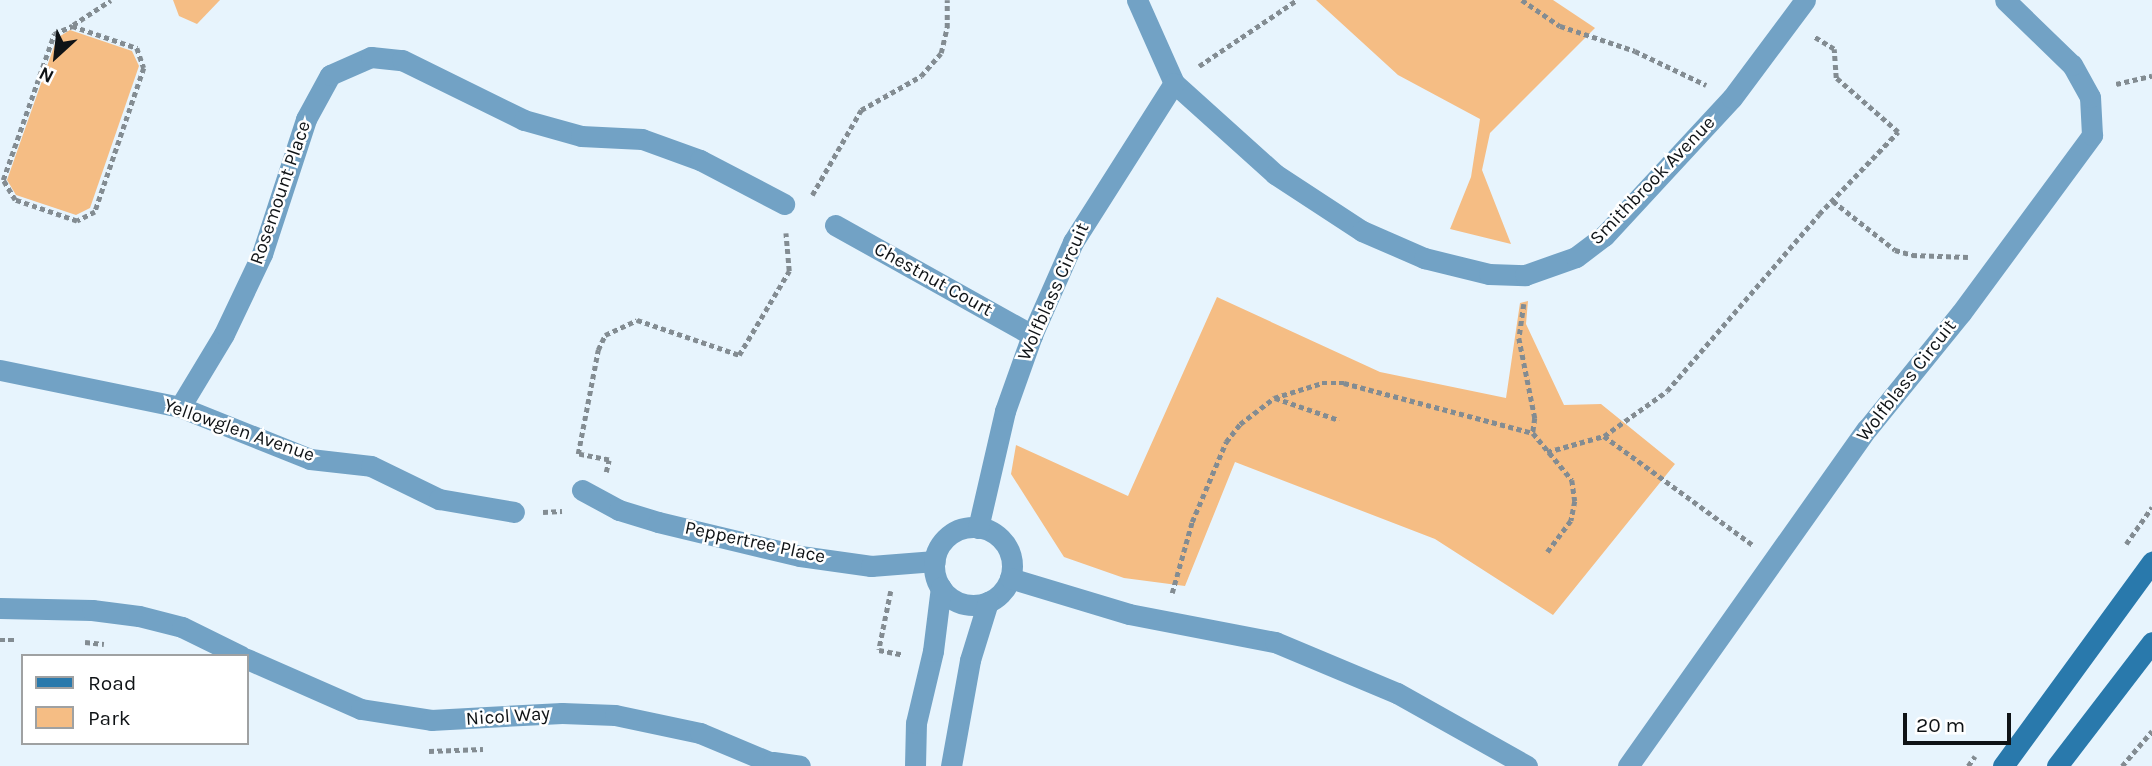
<!DOCTYPE html>
<style>
body{margin:0}
#map{position:relative;width:2152px;height:766px;overflow:hidden;background:#e7f4fd;font-family:Karla,sans-serif}
div>[style]{position:absolute}
[style*='--x']{left:calc(var(--x)*1px);top:calc(var(--y)*1px);width:calc(var(--w)*1px);rotate:calc(var(--a)*1deg)}
.green>*{inset:0;background:#f5bd84}
.path>*{height:4.5px;margin-top:-2.25px;transform-origin:0;background:repeating-linear-gradient(90deg,#838c92 0 5px,transparent 0 8.5px)}
.lane>*{height:21px;margin:-10.5px;padding:0 10.5px;transform-origin:10.5px;border-radius:10.5px;background:#72a2c5}
.lane>.ring{margin:-10.5px;padding:0;box-sizing:content-box;background:none;border:21px solid #72a2c5;border-radius:50%}
.street>*{height:21px;margin:-10.5px;padding:0 10.5px;transform-origin:10.5px;border-radius:10.5px;background:#72a2c5}
.secondary>*{height:21px;margin:-10.5px;padding:0 10.5px;transform-origin:10.5px;border-radius:10.5px;background:#2979ac}
span{translate:-50% -50%;white-space:nowrap;text-align:center;line-height:1.15;-webkit-text-stroke:5px #fff;paint-order:stroke}
.street-label{font-size:19px;color:#0f1316}
.legend{position:absolute;left:21px;top:654px;width:228px;height:91px;box-sizing:border-box;background:#fff;border:2px solid #9fa1a2;margin:0;padding:9px 12px;list-style:none;font-size:21px;color:#0f1316}
.legend li{display:flex;align-items:center;gap:14px;height:35px}
.legend b{width:35px;border:2px solid #9fa1a2}
.north{position:absolute;left:21px;top:21px;width:70px;height:70px;-webkit-text-stroke:5px #fff;paint-order:stroke;rotate:207deg;font-size:19px;font-weight:700;line-height:28px;text-align:center;color:#0f1316}
.north::after{content:'';display:block;margin:auto;width:24px;height:32px;background:#0f1316;clip-path:polygon(50% 0,100% 100%,50% 72%,0 100%)}
.scale{position:absolute;left:1903px;top:713px;width:108px;height:32px;box-sizing:border-box;border:4px solid #0f1316;border-top:0;padding-left:9px;font-size:21px;line-height:24px;white-space:nowrap;color:#0f1316;-webkit-text-stroke:5px #fff;paint-order:stroke}
</style>
<div id="map">
<div class="green">
<div style="clip-path:polygon(173px 0,220px 0,197px 24px,179px 16px)"></div>
<div style="clip-path:polygon(1316px 0,1553px 0,1595px 28px,1490px 133px,1482px 170px,1511px 244px,1450px 229px,1471px 177px,1480px 119px,1398px 75px)"></div>
<div style="clip-path:polygon(70px 30px,132px 51px,139px 66px,90px 208px,76px 215px,16px 195px,7px 180px,57px 38px)"></div>
<div style="clip-path:polygon(1217px 297px,1380px 372px,1506px 398px,1520px 303px,1528px 301px,1526px 324px,1564px 405px,1601px 404px,1675px 464px,1553px 615px,1435px 539px,1235px 462px,1185px 586px,1124px 578px,1064px 557px,1011px 474px,1016px 445px,1128px 496px)"></div>
</div>
<div class="path">
<div style="--x:1522;--y:0;--w:46;--a:34.4"></div>
<div style="--x:1560;--y:26;--w:79;--a:18.4"></div>
<div style="--x:1635;--y:51;--w:79;--a:25.6"></div>
<div style="--x:73;--y:25;--w:45;--a:-33.3"></div>
<div style="--x:72;--y:26;--w:69;--a:18.7"></div>
<div style="--x:137;--y:48;--w:21;--a:71"></div>
<div style="--x:144;--y:68;--w:152;--a:108.8"></div>
<div style="--x:95;--y:212;--w:20;--a:153"></div>
<div style="--x:77;--y:221;--w:65;--a:-161.3"></div>
<div style="--x:15;--y:200;--w:23;--a:-121"></div>
<div style="--x:3;--y:180;--w:155;--a:-70.7"></div>
<div style="--x:54;--y:34;--w:20;--a:-24"></div>
<div style="--x:1199;--y:66;--w:118;--a:-34"></div>
<div style="--x:2116;--y:84;--w:37;--a:-13"></div>
<div style="--x:812;--y:195;--w:98;--a:-60"></div>
<div style="--x:861;--y:110;--w:69;--a:-29.5"></div>
<div style="--x:921;--y:76;--w:30;--a:-49"></div>
<div style="--x:941;--y:53;--w:26;--a:-77"></div>
<div style="--x:947;--y:28;--w:28;--a:-90"></div>
<div style="--x:1833;--y:201;--w:79;--a:38.3"></div>
<div style="--x:1895;--y:250;--w:18;--a:16"></div>
<div style="--x:1912;--y:255;--w:56;--a:2"></div>
<div style="--x:1524;--y:304;--w:34;--a:98"></div>
<div style="--x:1519;--y:338;--w:82;--a:78.7"></div>
<div style="--x:1535;--y:418;--w:15;--a:98"></div>
<div style="--x:1533;--y:433;--w:61;--a:50.3"></div>
<div style="--x:1572;--y:480;--w:21;--a:82"></div>
<div style="--x:1575;--y:501;--w:20;--a:101"></div>
<div style="--x:1571;--y:521;--w:39;--a:127"></div>
<div style="--x:1275;--y:398;--w:68;--a:19"></div>
<div style="--x:1604;--y:436;--w:185;--a:36.2"></div>
<div style="--x:1547;--y:452;--w:59;--a:-15.7"></div>
<div style="--x:1604;--y:436;--w:77;--a:-35.5"></div>
<div style="--x:1667;--y:391;--w:233;--a:-49.3"></div>
<div style="--x:1819;--y:214;--w:114;--a:-46.1"></div>
<div style="--x:1898;--y:132;--w:82;--a:-138.9"></div>
<div style="--x:1836;--y:78;--w:29;--a:-94"></div>
<div style="--x:1834;--y:49;--w:23;--a:-149"></div>
<div style="--x:606;--y:472;--w:12;--a:-76"></div>
<div style="--x:609;--y:460;--w:32;--a:-169"></div>
<div style="--x:578;--y:454;--w:106;--a:-79.1"></div>
<div style="--x:598;--y:350;--w:17;--a:-65"></div>
<div style="--x:605;--y:335;--w:35;--a:-25"></div>
<div style="--x:637;--y:320;--w:108;--a:18.9"></div>
<div style="--x:739;--y:355;--w:98;--a:-59.2"></div>
<div style="--x:789;--y:271;--w:38;--a:-95"></div>
<div style="--x:543;--y:512;--w:19;--a:-3"></div>
<div style="--x:2126;--y:544;--w:45;--a:-54.9"></div>
<div style="--x:891;--y:591;--w:60;--a:101.5"></div>
<div style="--x:879;--y:650;--w:25;--a:11"></div>
<div style="--x:1172;--y:593;--w:74;--a:-74.3"></div>
<div style="--x:1192;--y:522;--w:87;--a:-67"></div>
<div style="--x:1226;--y:442;--w:23;--a:-52"></div>
<div style="--x:1240;--y:424;--w:43;--a:-37.4"></div>
<div style="--x:1274;--y:398;--w:50;--a:-17.4"></div>
<div style="--x:1322;--y:383;--w:22;--a:0"></div>
<div style="--x:1344;--y:383;--w:196;--a:14.8"></div>
<div style="--x:0;--y:640;--w:17;--a:0"></div>
<div style="--x:85;--y:642;--w:19;--a:6"></div>
<div style="--x:429;--y:751;--w:54;--a:-2.1"></div>
<div style="--x:1968;--y:766;--w:12;--a:-55"></div>
<div style="--x:2122;--y:766;--w:46;--a:-49.4"></div>
</div>
<div class="lane">
<div style="--x:1137;--y:0;--w:91;--a:66"></div>
<div style="--x:1174;--y:83;--w:136;--a:42"></div>
<div style="--x:1275;--y:174;--w:104;--a:33.2"></div>
<div style="--x:1362;--y:231;--w:68;--a:23.5"></div>
<div style="--x:1424;--y:258;--w:67;--a:13.8"></div>
<div style="--x:1489;--y:274;--w:36;--a:2"></div>
<div style="--x:1525;--y:275;--w:54;--a:-19.4"></div>
<div style="--x:1576;--y:257;--w:35;--a:-37"></div>
<div style="--x:1604;--y:236;--w:188;--a:-47.2"></div>
<div style="--x:1732;--y:98;--w:122;--a:-53.3"></div>
<div style="--x:835;--y:225;--w:226;--a:29.2"></div>
<div style="--x:0;--y:370;--w:184;--a:11.6"></div>
<div style="--x:180;--y:407;--w:140;--a:21.8"></div>
<div style="--x:310;--y:459;--w:61;--a:6.5"></div>
<div style="--x:371;--y:466;--w:76;--a:25.9"></div>
<div style="--x:439;--y:499;--w:76;--a:9.8"></div>
<div style="--x:180;--y:407;--w:85;--a:-58.9"></div>
<div style="--x:224;--y:334;--w:89;--a:-64.6"></div>
<div style="--x:262;--y:254;--w:142;--a:-71.9"></div>
<div style="--x:306;--y:119;--w:50;--a:-61.4"></div>
<div style="--x:330;--y:75;--w:45;--a:-23.7"></div>
<div style="--x:371;--y:57;--w:31;--a:6"></div>
<div style="--x:402;--y:60;--w:136;--a:26.2"></div>
<div style="--x:524;--y:120;--w:59;--a:15.7"></div>
<div style="--x:581;--y:136;--w:61;--a:2.8"></div>
<div style="--x:642;--y:139;--w:62;--a:19.9"></div>
<div style="--x:700;--y:160;--w:95;--a:27.6"></div>
<div style="--x:582;--y:490;--w:42;--a:28.4"></div>
<div style="--x:619;--y:510;--w:41;--a:17.1"></div>
<div style="--x:658;--y:522;--w:146;--a:13.5"></div>
<div style="--x:800;--y:556;--w:72;--a:8"></div>
<div style="--x:871;--y:566;--w:64;--a:-4.5"></div>
<div class="ring" style="left:934px;top:527px;width:57px;height:57px"></div>
<div style="--x:978;--y:528;--w:120;--a:-77"></div>
<div style="--x:1005;--y:411;--w:81;--a:-70.4"></div>
<div style="--x:1032;--y:335;--w:102;--a:-66.2"></div>
<div style="--x:1073;--y:242;--w:188;--a:-57.6"></div>
<div style="--x:1010;--y:578;--w:124;--a:16.8"></div>
<div style="--x:1129;--y:614;--w:149;--a:10.9"></div>
<div style="--x:1275;--y:642;--w:132;--a:22.7"></div>
<div style="--x:1397;--y:693;--w:149;--a:29.3"></div>
<div style="--x:915;--y:766;--w:43;--a:-88.7"></div>
<div style="--x:916;--y:723;--w:74;--a:-76.7"></div>
<div style="--x:933;--y:651;--w:64;--a:-82.9"></div>
<div style="--x:951;--y:766;--w:108;--a:-79.8"></div>
<div style="--x:970;--y:660;--w:61;--a:-72.8"></div>
<div style="--x:1628;--y:766;--w:413;--a:-54.7"></div>
<div style="--x:1867;--y:429;--w:149;--a:-51"></div>
<div style="--x:1961;--y:313;--w:221;--a:-53.6"></div>
<div style="--x:2092;--y:135;--w:38;--a:-93"></div>
<div style="--x:2090;--y:97;--w:37;--a:-119"></div>
<div style="--x:2072;--y:65;--w:93;--a:-135.9"></div>
</div>
<div class="street">
<div style="--x:0;--y:608;--w:92;--a:1.2"></div>
<div style="--x:92;--y:610;--w:47;--a:7.3"></div>
<div style="--x:139;--y:616;--w:44;--a:14.3"></div>
<div style="--x:182;--y:627;--w:66;--a:26.2"></div>
<div style="--x:247;--y:659;--w:124;--a:23.7"></div>
<div style="--x:361;--y:709;--w:71;--a:8.9"></div>
<div style="--x:431;--y:720;--w:131;--a:-3.1"></div>
<div style="--x:562;--y:713;--w:53;--a:2.2"></div>
<div style="--x:615;--y:715;--w:87;--a:12"></div>
<div style="--x:700;--y:733;--w:86;--a:22.7"></div>
<div style="--x:773;--y:762;--w:27;--a:8"></div>
</div>
<div class="secondary">
<div style="--x:2003;--y:766;--w:253;--a:-53.9"></div>
<div style="--x:2057;--y:766;--w:156;--a:-52.5"></div>
</div>
<div class="street-label">
<span style="left:1653px;top:181px;rotate:-46deg">Smithbrook Avenue</span>
<span style="left:281px;top:193px;rotate:-71deg">Rosemount Place</span>
<span style="left:933px;top:280px;rotate:29deg">Chestnut Court</span>
<span style="left:1054px;top:292px;rotate:-66deg">Wolfblass Circuit</span>
<span style="left:1907px;top:381px;rotate:-52deg">Wolfblass Circuit</span>
<span style="left:239px;top:431px;rotate:19deg">Yellowglen Avenue</span>
<span style="left:755px;top:543px;rotate:12deg">Peppertree Place</span>
<span style="left:508px;top:717px;rotate:-4deg">Nicol Way</span>
</div>
<ul class="legend">
<li><b style="height:9px;background:#2979ac"></b>Road</li>
<li><b style="height:19px;background:#f5bd84"></b>Park</li>
</ul>
<div class="north">N</div>
<div class="scale">20 m</div>
</div>
